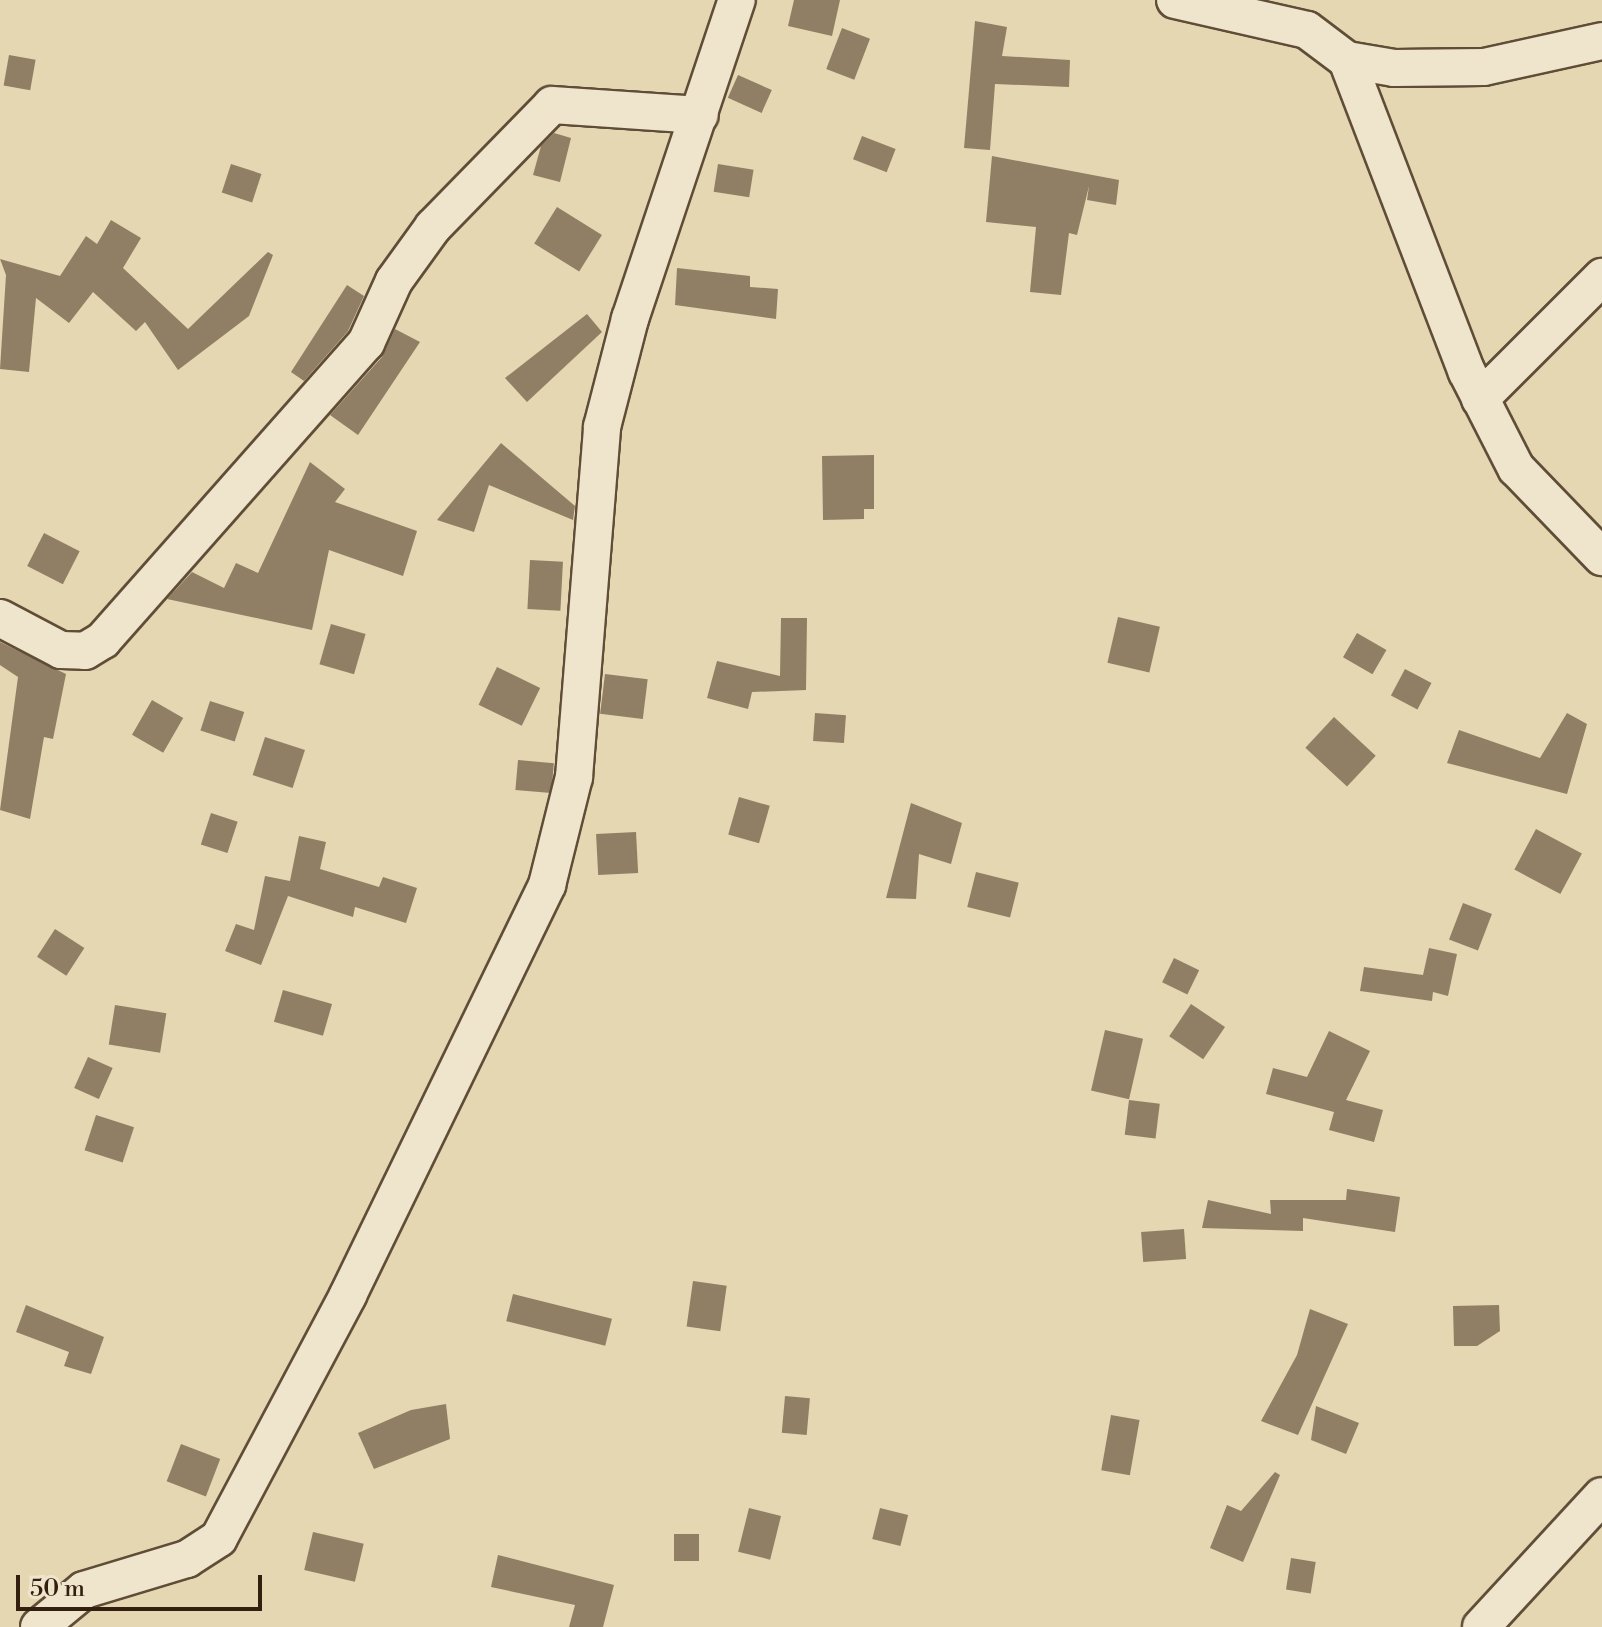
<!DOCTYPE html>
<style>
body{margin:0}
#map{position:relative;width:1602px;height:1627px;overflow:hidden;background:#e5d7b1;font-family:"Libre Bodoni",serif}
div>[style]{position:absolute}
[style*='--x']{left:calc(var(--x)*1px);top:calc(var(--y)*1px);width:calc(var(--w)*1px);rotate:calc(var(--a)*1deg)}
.building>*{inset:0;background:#907f64;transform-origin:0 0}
.roads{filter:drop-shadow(2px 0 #604d38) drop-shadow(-2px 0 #604d38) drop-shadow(0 2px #604d38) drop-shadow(0 -2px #604d38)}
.street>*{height:36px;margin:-18px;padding:0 18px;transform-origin:18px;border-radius:18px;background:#eee5cc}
span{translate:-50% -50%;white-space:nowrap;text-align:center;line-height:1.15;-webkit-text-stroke:6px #eee5cc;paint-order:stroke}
.scale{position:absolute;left:16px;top:1575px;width:246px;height:36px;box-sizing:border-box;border:4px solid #331f10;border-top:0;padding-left:10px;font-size:24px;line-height:28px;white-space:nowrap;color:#331f10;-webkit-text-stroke:6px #eee5cc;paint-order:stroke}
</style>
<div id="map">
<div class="building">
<div style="clip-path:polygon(794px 0,840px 0,832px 36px,788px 26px)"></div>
<div style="clip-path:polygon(975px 21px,1007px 27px,1002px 56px,1070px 60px,1069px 87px,995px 84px,990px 150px,964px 148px)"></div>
<div style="left:842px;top:28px;width:30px;height:44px;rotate:21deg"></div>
<div style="left:9px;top:55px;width:27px;height:31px;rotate:10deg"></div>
<div style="left:738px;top:75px;width:37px;height:25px;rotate:24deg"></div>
<div style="clip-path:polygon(554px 133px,571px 138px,560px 182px,533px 175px,541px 146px)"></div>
<div style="left:862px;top:136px;width:36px;height:25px;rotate:21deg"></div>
<div style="clip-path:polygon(992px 156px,1119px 180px,1116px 205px,1087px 200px,1089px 186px,1077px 235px,1069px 233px,1061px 295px,1030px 292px,1036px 227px,986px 222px)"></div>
<div style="left:231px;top:164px;width:32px;height:30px;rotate:18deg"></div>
<div style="left:718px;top:164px;width:36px;height:28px;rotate:9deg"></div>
<div style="left:557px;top:207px;width:53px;height:43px;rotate:32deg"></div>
<div style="clip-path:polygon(111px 220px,141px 238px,123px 268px,188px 329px,268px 252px,273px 255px,249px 316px,178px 370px,145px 322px,136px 331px,93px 292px,69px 323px,36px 298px,29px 372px,0 369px,6px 275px,0 259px,60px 276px,86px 236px,97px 244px)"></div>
<div style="clip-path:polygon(677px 268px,750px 276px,750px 287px,778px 289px,776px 319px,675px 305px)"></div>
<div style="clip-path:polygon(347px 285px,364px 296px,348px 331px,304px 381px,291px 372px)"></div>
<div style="clip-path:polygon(587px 314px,602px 332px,527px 402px,505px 378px)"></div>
<div style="clip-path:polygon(395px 329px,420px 342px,358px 435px,330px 415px,382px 357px)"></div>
<div style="clip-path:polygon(501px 443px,575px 506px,573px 520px,489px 485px,474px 532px,437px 520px)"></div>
<div style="clip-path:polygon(874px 455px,874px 509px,864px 509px,864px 519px,823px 520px,822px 456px)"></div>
<div style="clip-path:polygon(310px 462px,345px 489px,335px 502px,417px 531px,403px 576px,329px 550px,312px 630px,167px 599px,192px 572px,224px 588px,236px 563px,258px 573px)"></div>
<div style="left:44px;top:533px;width:40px;height:37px;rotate:27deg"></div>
<div style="left:530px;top:560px;width:33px;height:49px;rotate:3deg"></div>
<div style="left:1118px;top:617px;width:43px;height:47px;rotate:13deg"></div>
<div style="clip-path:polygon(781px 618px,807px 618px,806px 690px,752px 692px,748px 709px,707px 698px,717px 661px,780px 676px)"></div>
<div style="left:331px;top:624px;width:36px;height:42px;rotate:16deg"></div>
<div style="left:1357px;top:633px;width:34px;height:28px;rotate:30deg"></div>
<div style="clip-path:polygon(0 642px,66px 674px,53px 739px,44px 737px,30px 819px,0 810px,18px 677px,0 665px)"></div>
<div style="left:497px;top:667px;width:48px;height:42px;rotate:26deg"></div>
<div style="left:1405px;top:669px;width:30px;height:30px;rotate:28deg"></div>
<div style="left:605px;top:674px;width:43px;height:40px;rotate:7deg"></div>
<div style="left:152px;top:700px;width:36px;height:40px;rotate:30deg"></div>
<div style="left:210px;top:701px;width:36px;height:31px;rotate:18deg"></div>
<div style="left:815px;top:713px;width:31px;height:28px;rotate:4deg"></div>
<div style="clip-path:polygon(1567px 713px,1587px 724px,1567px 794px,1447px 763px,1459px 730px,1540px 758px)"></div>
<div style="left:1334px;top:717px;width:57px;height:42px;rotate:43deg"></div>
<div style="left:265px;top:737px;width:42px;height:40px;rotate:18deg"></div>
<div style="left:518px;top:760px;width:36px;height:30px;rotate:5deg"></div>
<div style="left:739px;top:797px;width:32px;height:39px;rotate:16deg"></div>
<div style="clip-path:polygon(911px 803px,962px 823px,951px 864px,919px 854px,916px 899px,886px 898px)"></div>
<div style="left:211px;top:813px;width:28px;height:33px;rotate:18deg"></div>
<div style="left:1536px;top:829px;width:52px;height:46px;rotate:28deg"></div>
<div style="left:636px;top:832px;width:41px;height:40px;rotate:87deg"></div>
<div style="clip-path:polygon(299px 836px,326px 842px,320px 869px,379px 887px,383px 877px,417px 888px,406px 923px,355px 907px,353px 917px,288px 896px,261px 965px,225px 951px,236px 924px,254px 930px,265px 876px,290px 881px)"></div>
<div style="left:976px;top:872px;width:44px;height:36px;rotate:14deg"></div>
<div style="left:1463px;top:903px;width:31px;height:39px;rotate:21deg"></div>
<div style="left:55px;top:929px;width:35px;height:33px;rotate:33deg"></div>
<div style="clip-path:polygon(1429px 948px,1457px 954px,1448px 996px,1433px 992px,1432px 1001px,1360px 991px,1364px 967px,1423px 975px)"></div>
<div style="left:1174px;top:958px;width:28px;height:27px;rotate:26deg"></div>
<div style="left:283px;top:990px;width:51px;height:33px;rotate:16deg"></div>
<div style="left:1191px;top:1004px;width:41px;height:39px;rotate:34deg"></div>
<div style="left:115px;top:1005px;width:52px;height:40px;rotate:9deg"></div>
<div style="left:1105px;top:1030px;width:39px;height:62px;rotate:13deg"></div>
<div style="clip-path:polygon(1329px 1031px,1370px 1051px,1346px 1100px,1383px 1110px,1374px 1142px,1329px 1130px,1334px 1112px,1266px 1094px,1273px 1068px,1307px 1077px)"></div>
<div style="left:88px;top:1057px;width:27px;height:34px;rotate:24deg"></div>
<div style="left:1129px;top:1100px;width:31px;height:35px;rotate:7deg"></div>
<div style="left:96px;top:1115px;width:40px;height:37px;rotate:18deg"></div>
<div style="clip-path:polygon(1347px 1189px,1400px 1197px,1395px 1232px,1303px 1218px,1303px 1231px,1202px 1228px,1208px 1200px,1271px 1214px,1270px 1200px,1346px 1200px)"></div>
<div style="left:1184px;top:1229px;width:30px;height:43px;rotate:86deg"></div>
<div style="left:693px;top:1281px;width:34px;height:46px;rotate:8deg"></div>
<div style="left:513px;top:1294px;width:102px;height:28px;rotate:14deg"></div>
<div style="clip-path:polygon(26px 1305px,104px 1337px,91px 1374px,64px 1366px,69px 1352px,16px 1332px)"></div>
<div style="clip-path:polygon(1499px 1305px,1500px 1331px,1477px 1346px,1454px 1346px,1453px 1306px)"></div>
<div style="clip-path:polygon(1310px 1309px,1348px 1324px,1298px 1435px,1261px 1421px,1297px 1355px)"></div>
<div style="left:785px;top:1396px;width:25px;height:37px;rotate:5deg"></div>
<div style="clip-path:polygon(446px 1404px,450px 1439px,374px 1469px,358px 1433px,411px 1410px)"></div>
<div style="clip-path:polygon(1316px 1406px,1359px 1423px,1346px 1454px,1311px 1440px)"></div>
<div style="left:1111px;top:1415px;width:29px;height:56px;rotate:10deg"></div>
<div style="left:181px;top:1444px;width:42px;height:40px;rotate:21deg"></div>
<div style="clip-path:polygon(1275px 1472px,1280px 1475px,1243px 1562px,1210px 1548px,1227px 1505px,1241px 1511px)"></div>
<div style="left:749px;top:1508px;width:33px;height:45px;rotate:14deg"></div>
<div style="left:880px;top:1508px;width:29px;height:32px;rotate:14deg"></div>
<div style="left:313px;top:1532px;width:52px;height:39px;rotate:13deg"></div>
<div style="left:674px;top:1534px;width:25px;height:27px"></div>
<div style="clip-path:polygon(498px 1555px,614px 1585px,603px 1627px,569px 1627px,575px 1605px,491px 1587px)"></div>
<div style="left:1291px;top:1558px;width:25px;height:32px;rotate:9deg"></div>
</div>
<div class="roads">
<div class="street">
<div style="--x:1175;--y:0;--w:135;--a:12.8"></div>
<div style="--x:1307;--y:30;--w:50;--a:36.9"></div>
<div style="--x:1347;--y:60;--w:48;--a:9.7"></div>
<div style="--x:1394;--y:68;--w:90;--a:-0.6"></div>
<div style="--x:1484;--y:67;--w:121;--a:-12.4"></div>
<div style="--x:1347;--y:60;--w:334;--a:69"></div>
<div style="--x:1467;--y:372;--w:108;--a:63"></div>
<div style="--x:1516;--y:468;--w:124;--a:46"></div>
<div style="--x:1480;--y:399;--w:173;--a:-45"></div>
<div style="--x:0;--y:618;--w:69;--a:27.7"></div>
<div style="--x:61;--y:650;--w:24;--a:2"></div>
<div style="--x:85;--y:651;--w:21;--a:-31"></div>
<div style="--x:103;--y:640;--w:397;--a:-48.5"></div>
<div style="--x:366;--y:343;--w:68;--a:-65.7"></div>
<div style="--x:394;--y:281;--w:67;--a:-54.2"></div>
<div style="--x:433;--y:227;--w:170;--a:-45.7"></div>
<div style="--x:552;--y:105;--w:148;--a:3.9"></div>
<div style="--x:39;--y:1627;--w:58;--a:-39.4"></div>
<div style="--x:84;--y:1590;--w:108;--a:-16.8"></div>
<div style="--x:187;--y:1559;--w:38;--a:-33"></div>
<div style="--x:219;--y:1538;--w:275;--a:-62"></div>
<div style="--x:348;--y:1295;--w:456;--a:-64.1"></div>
<div style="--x:547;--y:885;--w:111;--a:-76"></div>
<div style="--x:574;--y:777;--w:351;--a:-85.4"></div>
<div style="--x:602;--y:427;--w:112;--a:-75.5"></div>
<div style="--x:630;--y:319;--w:336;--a:-71.5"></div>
<div style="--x:1481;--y:1627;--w:178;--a:-47.3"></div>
</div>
</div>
<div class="scale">50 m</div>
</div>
